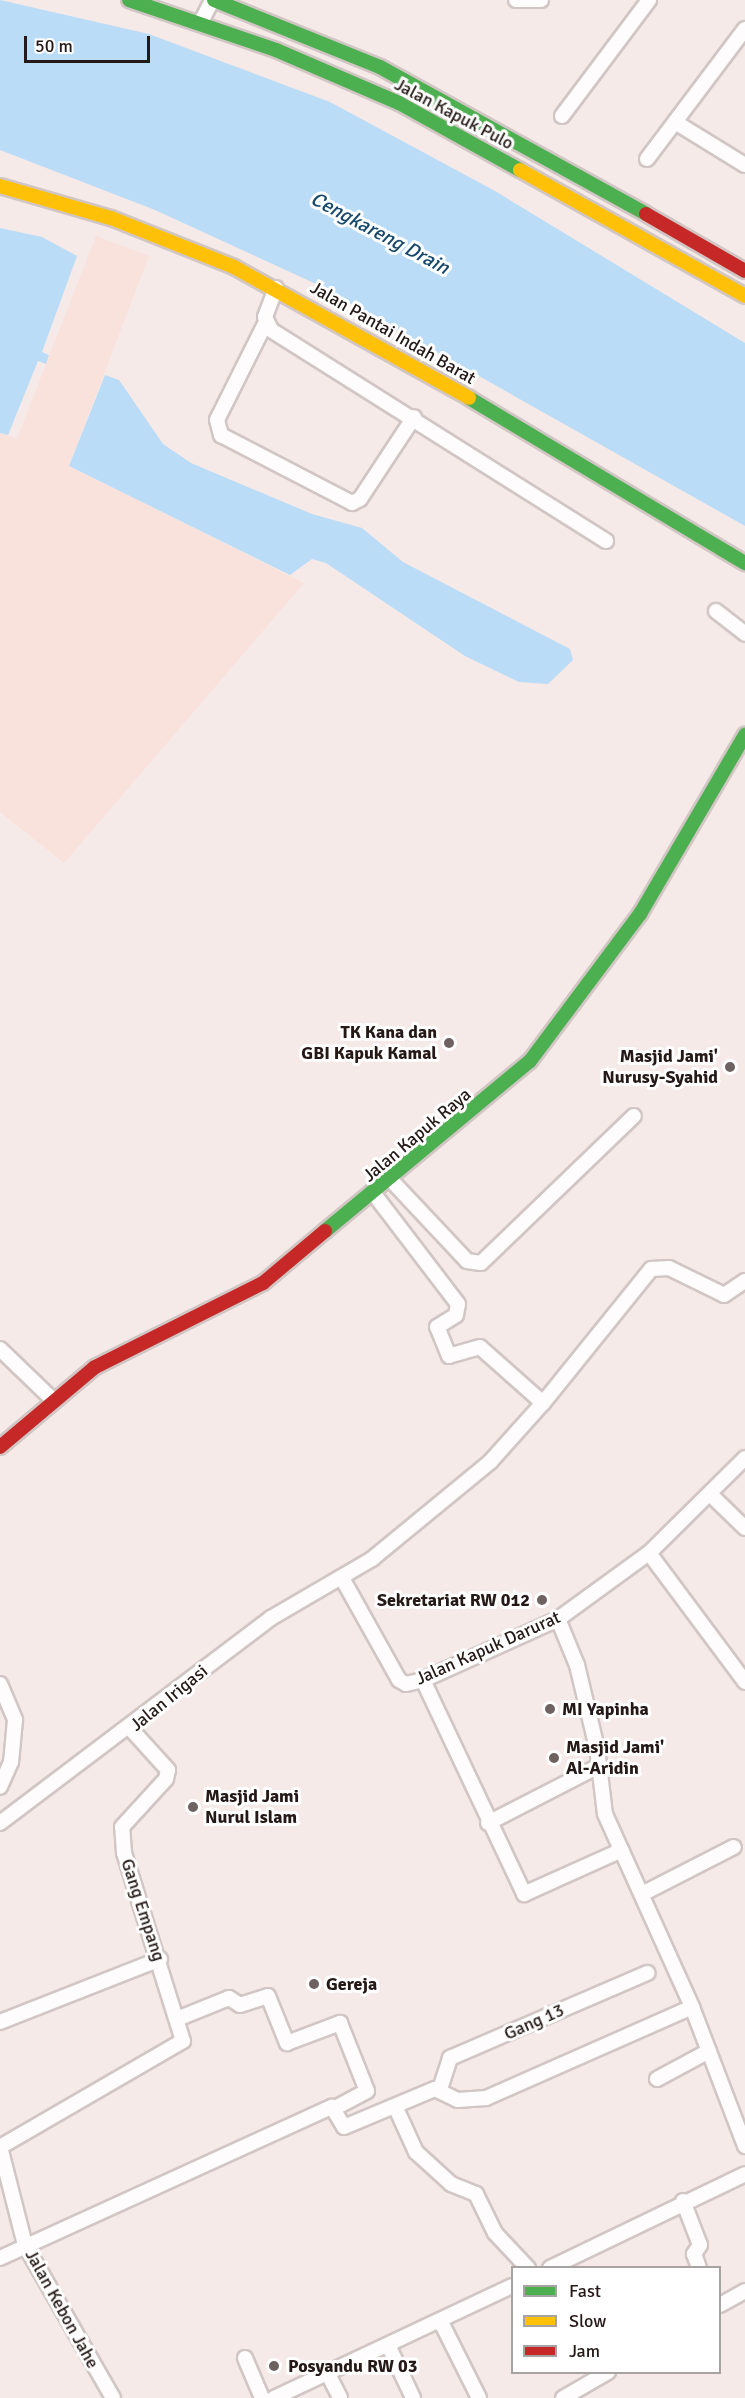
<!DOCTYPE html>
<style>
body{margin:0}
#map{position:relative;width:745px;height:2398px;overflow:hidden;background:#f5eae8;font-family:Signika,sans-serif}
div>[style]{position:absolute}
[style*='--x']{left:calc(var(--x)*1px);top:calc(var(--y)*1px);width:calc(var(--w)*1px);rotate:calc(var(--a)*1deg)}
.built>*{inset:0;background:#f9e1dc}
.water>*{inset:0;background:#bbdcf7}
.roads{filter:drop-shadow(2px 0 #d1c6c4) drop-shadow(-2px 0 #d1c6c4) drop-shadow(0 2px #d1c6c4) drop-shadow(0 -2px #d1c6c4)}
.street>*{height:14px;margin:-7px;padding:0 7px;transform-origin:7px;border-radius:7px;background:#fefcfc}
.fast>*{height:14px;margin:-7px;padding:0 7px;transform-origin:7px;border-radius:7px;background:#4caf50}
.slow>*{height:14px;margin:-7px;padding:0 7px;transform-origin:7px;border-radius:7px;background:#ffc107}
.jam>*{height:14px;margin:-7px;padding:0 7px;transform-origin:7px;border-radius:7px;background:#c62828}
.dots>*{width:16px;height:16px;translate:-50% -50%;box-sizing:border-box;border:3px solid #fff;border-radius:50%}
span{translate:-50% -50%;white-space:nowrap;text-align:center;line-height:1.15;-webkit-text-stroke:6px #fff;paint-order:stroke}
.street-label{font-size:18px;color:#241916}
.poi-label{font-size:18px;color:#241916;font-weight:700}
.right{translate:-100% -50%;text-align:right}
.left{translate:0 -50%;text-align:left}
.water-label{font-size:20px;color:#164869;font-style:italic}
.legend{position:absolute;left:511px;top:2266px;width:210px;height:108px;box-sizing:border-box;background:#fff;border:2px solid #a7a3a2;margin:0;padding:8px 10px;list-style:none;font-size:18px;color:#241916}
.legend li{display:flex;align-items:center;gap:12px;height:30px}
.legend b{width:30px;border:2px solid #a7a3a2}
.scale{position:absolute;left:24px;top:36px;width:126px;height:27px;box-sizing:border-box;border:3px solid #241916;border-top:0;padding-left:8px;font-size:18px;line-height:21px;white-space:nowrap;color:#241916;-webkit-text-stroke:4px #fff;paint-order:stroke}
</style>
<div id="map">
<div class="built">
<div style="clip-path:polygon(96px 236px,149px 256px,69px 466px,304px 583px,64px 863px,0 812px,0 433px,17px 439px)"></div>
</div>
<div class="water">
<div style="clip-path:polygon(0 0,149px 34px,330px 102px,495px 191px,745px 343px,745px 526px,314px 283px,155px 210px,0 150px)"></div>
<div style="clip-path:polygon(0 228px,42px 237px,77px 256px,42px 352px,49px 355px,46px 364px,38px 361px,8px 435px,0 433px)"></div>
<div style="clip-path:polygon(105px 375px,119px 380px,163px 444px,191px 463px,312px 514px,362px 528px,403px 562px,570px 649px,573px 660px,548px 684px,519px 682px,465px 656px,326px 563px,312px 559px,290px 575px,69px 466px)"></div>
</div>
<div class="roads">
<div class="street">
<div style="--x:516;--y:0;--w:25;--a:0"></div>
<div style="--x:201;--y:22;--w:25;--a:-63"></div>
<div style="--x:562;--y:116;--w:145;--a:-53.1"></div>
<div style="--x:675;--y:122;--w:82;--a:31.6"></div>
<div style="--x:647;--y:159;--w:163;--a:-53"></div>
<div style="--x:276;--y:288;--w:31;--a:111"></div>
<div style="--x:265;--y:317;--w:14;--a:65"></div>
<div style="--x:271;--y:330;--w:396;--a:32.2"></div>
<div style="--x:265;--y:324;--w:107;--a:116.6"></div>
<div style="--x:217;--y:420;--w:16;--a:75"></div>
<div style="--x:221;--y:435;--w:148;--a:27.4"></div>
<div style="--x:352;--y:503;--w:9;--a:-27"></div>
<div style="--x:360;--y:499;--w:98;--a:-56.6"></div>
<div style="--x:716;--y:611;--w:37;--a:38"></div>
<div style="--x:391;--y:1180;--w:111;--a:46.8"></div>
<div style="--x:467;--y:1261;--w:14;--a:8"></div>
<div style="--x:481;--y:1263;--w:212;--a:-43.9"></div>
<div style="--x:0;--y:1349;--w:74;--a:43.9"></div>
<div style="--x:543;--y:1403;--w:172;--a:-51.1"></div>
<div style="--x:651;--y:1269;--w:18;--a:-3"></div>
<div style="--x:669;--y:1268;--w:61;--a:26.1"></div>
<div style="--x:724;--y:1295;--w:25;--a:-34"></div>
<div style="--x:712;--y:1496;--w:46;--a:44.1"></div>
<div style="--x:649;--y:1553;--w:161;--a:53.3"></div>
<div style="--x:342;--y:1578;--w:117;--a:60.8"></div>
<div style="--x:399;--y:1680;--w:8;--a:30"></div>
<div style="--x:406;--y:1684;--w:17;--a:-13"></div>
<div style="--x:423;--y:1680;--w:148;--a:-24.3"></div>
<div style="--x:558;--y:1619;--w:112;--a:-36"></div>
<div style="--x:649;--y:1553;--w:135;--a:-44.7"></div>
<div style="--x:558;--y:1619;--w:50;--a:67.6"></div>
<div style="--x:577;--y:1665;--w:85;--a:76.5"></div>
<div style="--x:597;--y:1748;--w:66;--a:83.1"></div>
<div style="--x:605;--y:1814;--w:212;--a:65.7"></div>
<div style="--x:692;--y:2007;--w:149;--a:69.1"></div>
<div style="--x:423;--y:1680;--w:237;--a:64.7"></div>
<div style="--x:524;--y:1894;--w:107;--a:-24.2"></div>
<div style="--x:0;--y:1684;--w:39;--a:67"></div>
<div style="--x:15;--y:1720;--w:42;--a:95.4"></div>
<div style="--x:11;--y:1762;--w:27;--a:114"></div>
<div style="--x:0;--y:1823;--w:340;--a:-37.1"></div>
<div style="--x:271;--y:1618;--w:117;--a:-30.3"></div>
<div style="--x:372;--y:1559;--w:153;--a:-39.4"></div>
<div style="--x:490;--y:1462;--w:79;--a:-48.1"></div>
<div style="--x:543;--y:1403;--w:84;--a:-138.4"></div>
<div style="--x:480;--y:1347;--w:32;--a:164"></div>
<div style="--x:449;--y:1356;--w:31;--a:-112"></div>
<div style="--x:437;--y:1327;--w:22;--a:-32"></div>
<div style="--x:456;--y:1315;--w:11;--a:-80"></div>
<div style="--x:458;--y:1304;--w:138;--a:-127.4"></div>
<div style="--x:488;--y:1823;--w:125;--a:-27.2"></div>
<div style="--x:642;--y:1894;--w:103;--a:-27.1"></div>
<div style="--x:177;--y:2019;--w:56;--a:-22"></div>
<div style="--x:229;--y:1998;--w:13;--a:32"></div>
<div style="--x:240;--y:2005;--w:29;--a:-18"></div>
<div style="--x:268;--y:1996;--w:51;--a:68"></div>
<div style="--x:287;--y:2043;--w:57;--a:-20.7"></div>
<div style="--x:340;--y:2023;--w:73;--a:68.3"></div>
<div style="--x:367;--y:2091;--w:36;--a:152"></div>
<div style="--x:0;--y:2022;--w:172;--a:-21.5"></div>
<div style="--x:657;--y:2079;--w:59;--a:-28.3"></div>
<div style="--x:440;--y:2089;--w:33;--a:-72"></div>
<div style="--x:450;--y:2058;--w:215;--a:-23.3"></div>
<div style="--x:395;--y:2106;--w:51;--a:65.5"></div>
<div style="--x:416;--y:2152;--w:47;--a:42.4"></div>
<div style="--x:451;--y:2184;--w:27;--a:22"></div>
<div style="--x:476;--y:2194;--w:43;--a:64"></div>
<div style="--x:495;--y:2233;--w:48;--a:46.7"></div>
<div style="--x:683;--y:2201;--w:47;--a:68.9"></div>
<div style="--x:700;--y:2245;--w:11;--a:124"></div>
<div style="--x:694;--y:2254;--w:15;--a:70"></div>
<div style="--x:0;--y:2258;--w:365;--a:-24.5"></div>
<div style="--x:332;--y:2107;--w:23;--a:59"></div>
<div style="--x:344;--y:2127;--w:99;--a:-22.7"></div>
<div style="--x:435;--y:2089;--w:25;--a:26"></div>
<div style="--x:458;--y:2100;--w:28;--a:-4"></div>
<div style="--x:486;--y:2098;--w:225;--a:-23.8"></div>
<div style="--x:550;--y:2268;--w:216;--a:-25.7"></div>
<div style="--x:720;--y:2305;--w:29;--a:-29"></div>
<div style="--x:441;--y:2322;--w:85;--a:63.4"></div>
<div style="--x:388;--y:2345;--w:59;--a:64.7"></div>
<div style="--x:245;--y:2358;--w:43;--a:67"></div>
<div style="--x:327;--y:2372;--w:29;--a:63"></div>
<div style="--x:113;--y:2398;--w:177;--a:-119.9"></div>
<div style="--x:25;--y:2245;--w:101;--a:-104.3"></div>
<div style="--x:0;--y:2147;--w:211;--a:-30.1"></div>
<div style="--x:183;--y:2041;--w:197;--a:-107.4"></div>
<div style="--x:124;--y:1853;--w:26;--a:-94"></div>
<div style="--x:122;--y:1827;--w:65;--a:-47.5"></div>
<div style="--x:166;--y:1779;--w:9;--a:-77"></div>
<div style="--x:168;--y:1770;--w:55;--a:-132.1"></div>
<div style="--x:274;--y:2398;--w:263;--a:-25.2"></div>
<div style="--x:563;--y:2398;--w:52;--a:-30"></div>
</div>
<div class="fast">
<div style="--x:129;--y:0;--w:155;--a:18.8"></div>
<div style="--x:276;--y:50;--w:134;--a:23.3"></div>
<div style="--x:399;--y:103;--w:138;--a:29"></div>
<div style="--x:214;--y:0;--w:179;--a:22"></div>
<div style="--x:380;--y:67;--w:304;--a:28.9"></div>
<div style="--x:469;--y:398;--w:322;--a:30.9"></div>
<div style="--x:325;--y:1231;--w:266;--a:-39.7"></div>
<div style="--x:530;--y:1061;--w:184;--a:-53.2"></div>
<div style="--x:640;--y:914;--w:208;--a:-59.6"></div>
</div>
<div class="slow">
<div style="--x:520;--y:170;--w:258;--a:29.2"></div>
<div style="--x:0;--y:186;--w:116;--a:16.1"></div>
<div style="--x:111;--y:218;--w:132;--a:21.7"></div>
<div style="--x:234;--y:267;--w:269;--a:29.1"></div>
</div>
<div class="jam">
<div style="--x:646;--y:214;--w:114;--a:29.9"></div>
<div style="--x:0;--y:1447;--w:124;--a:-40.1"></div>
<div style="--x:95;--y:1367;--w:188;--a:-26.6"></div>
<div style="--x:263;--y:1283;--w:81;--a:-40"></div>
</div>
</div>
<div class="dots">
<div style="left:449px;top:1043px;background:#6d6260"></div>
<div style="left:730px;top:1067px;background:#6d6260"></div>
<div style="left:542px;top:1600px;background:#6d6260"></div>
<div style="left:550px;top:1709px;background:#6d6260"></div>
<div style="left:554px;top:1758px;background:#6d6260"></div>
<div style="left:193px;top:1807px;background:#6d6260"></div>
<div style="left:314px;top:1984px;background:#6d6260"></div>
<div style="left:274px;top:2366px;background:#6d6260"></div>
</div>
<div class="street-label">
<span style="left:454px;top:114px;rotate:28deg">Jalan Kapuk Pulo</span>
<span style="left:393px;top:333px;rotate:30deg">Jalan Pantai Indah Barat</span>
<span style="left:417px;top:1135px;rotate:-40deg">Jalan Kapuk Raya</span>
<span style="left:488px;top:1648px;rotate:-24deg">Jalan Kapuk Darurat</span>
<span style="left:169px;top:1698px;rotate:-39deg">Jalan Irigasi</span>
<span style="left:143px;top:1910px;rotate:72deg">Gang Empang</span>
<span style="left:534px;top:2022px;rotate:-24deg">Gang 13</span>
<span style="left:62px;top:2309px;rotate:61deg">Jalan Kebon Jahe</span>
</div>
<div class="poi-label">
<span class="right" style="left:437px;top:1043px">TK Kana dan<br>GBI Kapuk Kamal</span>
<span class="right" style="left:718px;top:1067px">Masjid Jami'<br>Nurusy-Syahid</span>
<span class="right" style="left:530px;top:1600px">Sekretariat RW 012</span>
<span class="left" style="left:562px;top:1709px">MI Yapinha</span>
<span class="left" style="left:566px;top:1758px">Masjid Jami'<br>Al-Aridin</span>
<span class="left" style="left:205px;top:1807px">Masjid Jami<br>Nurul Islam</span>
<span class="left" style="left:326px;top:1984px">Gereja</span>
<span class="left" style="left:288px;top:2366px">Posyandu RW 03</span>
</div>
<div class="water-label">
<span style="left:380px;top:233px;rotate:28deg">Cengkareng Drain</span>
</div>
<ul class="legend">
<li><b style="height:8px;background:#4caf50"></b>Fast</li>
<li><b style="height:8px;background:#ffc107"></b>Slow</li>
<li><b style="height:8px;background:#c62828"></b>Jam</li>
</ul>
<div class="scale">50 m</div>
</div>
